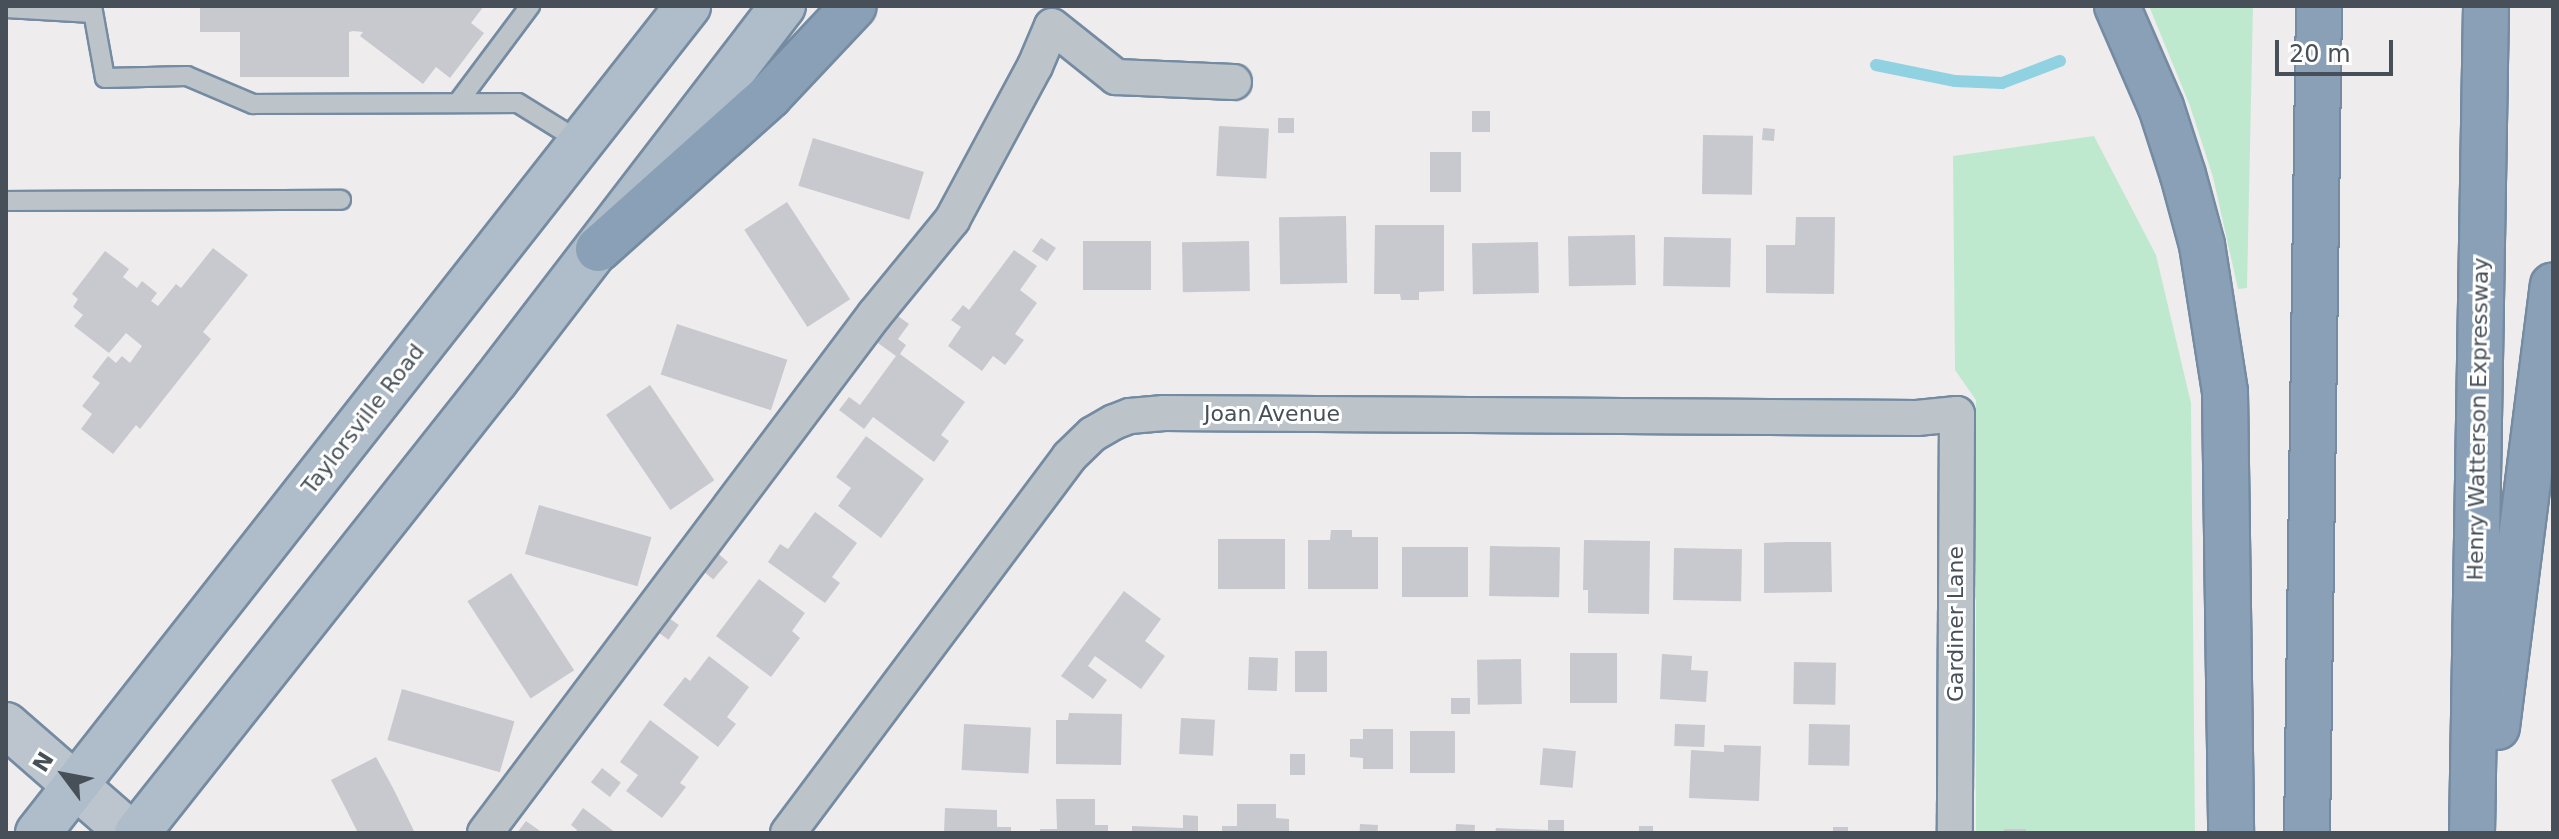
<!DOCTYPE html>
<style>
body{margin:0}
#map{position:relative;width:2559px;height:839px;overflow:hidden;background:#efeced;font-family:"DejaVu Sans",sans-serif}
div>[style]{position:absolute}
[style*='--x']{left:calc(var(--x)*1px);top:calc(var(--y)*1px);width:calc(var(--w)*1px);rotate:calc(var(--a)*1deg)}
.green>*{inset:0;background:#bfe9ce}
.stream>*{height:12px;margin:-6px;padding:0 6px;transform-origin:6px;border-radius:6px;background:#90d2e1}
.building>*{inset:0;background:#c7c9cf;transform-origin:0 0}
.roads{filter:drop-shadow(2px 0 #748ba2) drop-shadow(-2px 0 #748ba2) drop-shadow(0 2px #748ba2) drop-shadow(0 -2px #748ba2)}
.service>*{height:18px;margin:-9px;padding:0 9px;transform-origin:9px;border-radius:9px;background:#bcc4ca}
.minor>*{height:34px;margin:-17px;padding:0 17px;transform-origin:17px;border-radius:17px;background:#bcc4ca}
.secondary>*{height:44px;margin:-22px;padding:0 22px;transform-origin:22px;border-radius:22px;background:#bcc5ce}
.primary>*{height:44px;margin:-22px;padding:0 22px;transform-origin:22px;border-radius:22px;background:#afbcc9}
.motorway>*{height:44px;margin:-22px;padding:0 22px;transform-origin:22px;border-radius:22px;background:#89a0b6}
span{translate:-50% -50%;white-space:nowrap;text-align:center;line-height:1.15;-webkit-text-stroke:6px #fff;paint-order:stroke}
.street-label{font-size:22px;color:#475058}
.frame{position:absolute;inset:0;border:8px solid #475058;pointer-events:none}
.north{position:absolute;left:24px;top:735px;width:80px;height:80px;-webkit-text-stroke:6px #fff;paint-order:stroke;rotate:302deg;font-size:22px;font-weight:700;line-height:32px;text-align:center;color:#475058}
.north::after{content:'';display:block;margin:auto;width:28px;height:36px;background:#475058;clip-path:polygon(50% 0,100% 100%,50% 72%,0 100%)}
.scale{position:absolute;left:2275px;top:40px;width:118px;height:36px;box-sizing:border-box;border:4px solid #475058;border-top:0;padding-left:10px;font-size:24px;line-height:28px;white-space:nowrap;color:#475058;-webkit-text-stroke:6px #fff;paint-order:stroke}
</style>
<div id="map">
<div class="green">
<div style="clip-path:polygon(2149px 6px,2253px 6px,2247px 288px,2238px 289px,2213px 177px,2190px 106px)"></div>
<div style="clip-path:polygon(2094px 136px,2156px 255px,2191px 403px,2195px 833px,1976px 833px,1976px 400px,1955px 370px,1953px 156px)"></div>
</div>
<div class="stream">
<div style="--x:1876;--y:65;--w:81;--a:11.4"></div>
<div style="--x:1955;--y:81;--w:47;--a:2.4"></div>
<div style="--x:2002;--y:83;--w:62;--a:-20.8"></div>
</div>
<div class="building">
<div style="clip-path:polygon(200px 6px,484px 6px,471px 23px,484px 33px,450px 78px,436px 67px,423px 84px,360px 36px,363px 32px,353px 31px,349px 32px,349px 77px,240px 77px,240px 32px,200px 32px)"></div>
<div style="left:1472px;top:111px;width:18px;height:21px"></div>
<div style="left:1278px;top:118px;width:16px;height:15px"></div>
<div style="left:1219px;top:126px;width:50px;height:50px;rotate:3deg"></div>
<div style="left:1763px;top:128px;width:12px;height:12px;rotate:5deg"></div>
<div style="left:1703px;top:135px;width:50px;height:59px;rotate:1deg"></div>
<div style="left:813px;top:138px;width:116px;height:50px;rotate:17deg"></div>
<div style="left:1430px;top:152px;width:31px;height:40px"></div>
<div style="left:787px;top:202px;width:116px;height:51px;rotate:57deg"></div>
<div style="left:1346px;top:216px;width:67px;height:67px;rotate:89deg"></div>
<div style="clip-path:polygon(1796px 217px,1835px 217px,1834px 294px,1766px 293px,1766px 245px,1795px 245px)"></div>
<div style="clip-path:polygon(1375px 225px,1444px 225px,1444px 291px,1419px 292px,1419px 300px,1401px 300px,1400px 294px,1374px 294px)"></div>
<div style="left:1635px;top:235px;width:50px;height:67px;rotate:89deg"></div>
<div style="left:1664px;top:237px;width:67px;height:49px;rotate:1deg"></div>
<div style="left:1041px;top:238px;width:18px;height:16px;rotate:34deg"></div>
<div style="left:1083px;top:241px;width:68px;height:49px"></div>
<div style="left:1249px;top:241px;width:50px;height:67px;rotate:89deg"></div>
<div style="left:1538px;top:242px;width:51px;height:66px;rotate:89deg"></div>
<div style="clip-path:polygon(213px 248px,248px 275px,203px 332px,211px 339px,140px 429px,136px 425px,113px 454px,81px 429px,92px 414px,82px 406px,100px 383px,92px 377px,108px 356px,116px 363px,122px 356px,130px 363px,142px 346px,126px 333px,109px 353px,74px 326px,83px 315px,73px 307px,78px 299px,72px 294px,105px 251px,129px 269px,123px 277px,137px 288px,142px 281px,157px 293px,151px 301px,158px 306px,176px 284px,181px 288px)"></div>
<div style="clip-path:polygon(1014px 250px,1037px 266px,1020px 290px,1037px 303px,1015px 334px,1024px 340px,1005px 365px,993px 356px,982px 371px,948px 346px,961px 327px,951px 320px,963px 305px,969px 310px)"></div>
<div style="clip-path:polygon(891px 311px,909px 324px,898px 339px,906px 345px,900px 354px,965px 402px,941px 435px,949px 441px,934px 462px,873px 417px,864px 429px,839px 410px,849px 397px,860px 405px,896px 356px,871px 338px)"></div>
<div style="left:677px;top:324px;width:116px;height:53px;rotate:18deg"></div>
<div style="left:650px;top:385px;width:115px;height:53px;rotate:56deg"></div>
<div style="clip-path:polygon(866px 436px,924px 479px,881px 538px,838px 506px,851px 488px,836px 477px)"></div>
<div style="left:539px;top:505px;width:117px;height:51px;rotate:16deg"></div>
<div style="clip-path:polygon(815px 512px,857px 543px,832px 577px,840px 583px,825px 603px,768px 562px,780px 544px,788px 549px)"></div>
<div style="clip-path:polygon(1331px 530px,1352px 530px,1352px 537px,1378px 537px,1378px 589px,1308px 589px,1308px 540px,1330px 540px)"></div>
<div style="left:1218px;top:539px;width:67px;height:50px"></div>
<div style="clip-path:polygon(1584px 540px,1650px 541px,1649px 614px,1588px 613px,1588px 590px,1583px 590px)"></div>
<div style="clip-path:polygon(1787px 542px,1831px 542px,1832px 592px,1764px 593px,1764px 543px)"></div>
<div style="left:1490px;top:546px;width:70px;height:50px;rotate:1deg"></div>
<div style="left:1402px;top:547px;width:66px;height:50px"></div>
<div style="left:1674px;top:548px;width:68px;height:52px;rotate:1deg"></div>
<div style="left:715px;top:551px;width:17px;height:23px;rotate:40deg"></div>
<div style="left:511px;top:573px;width:116px;height:52px;rotate:57deg"></div>
<div style="clip-path:polygon(759px 579px,805px 613px,792px 631px,800px 638px,771px 677px,716px 636px)"></div>
<div style="clip-path:polygon(1124px 591px,1161px 619px,1145px 641px,1165px 656px,1141px 689px,1095px 656px,1088px 666px,1107px 680px,1093px 699px,1061px 676px)"></div>
<div style="left:669px;top:618px;width:12px;height:18px;rotate:35deg"></div>
<div style="left:1295px;top:651px;width:32px;height:41px"></div>
<div style="left:1570px;top:653px;width:47px;height:50px"></div>
<div style="clip-path:polygon(1662px 654px,1692px 656px,1691px 670px,1708px 671px,1706px 702px,1660px 699px)"></div>
<div style="clip-path:polygon(709px 656px,749px 687px,727px 717px,736px 724px,718px 747px,663px 705px,685px 677px,690px 681px)"></div>
<div style="left:1249px;top:657px;width:29px;height:33px;rotate:2deg"></div>
<div style="left:1521px;top:659px;width:45px;height:44px;rotate:89deg"></div>
<div style="left:1794px;top:662px;width:42px;height:42px;rotate:1deg"></div>
<div style="left:402px;top:689px;width:117px;height:53px;rotate:16deg"></div>
<div style="left:1451px;top:698px;width:19px;height:16px"></div>
<div style="clip-path:polygon(1069px 713px,1122px 714px,1121px 765px,1056px 764px,1056px 720px,1068px 720px)"></div>
<div style="left:1181px;top:718px;width:34px;height:36px;rotate:3deg"></div>
<div style="clip-path:polygon(650px 720px,699px 757px,680px 783px,686px 787px,662px 818px,626px 791px,638px 775px,620px 762px)"></div>
<div style="left:964px;top:724px;width:67px;height:46px;rotate:3deg"></div>
<div style="left:1675px;top:724px;width:30px;height:22px;rotate:2deg"></div>
<div style="left:1809px;top:724px;width:41px;height:41px;rotate:1deg"></div>
<div style="clip-path:polygon(1363px 729px,1393px 729px,1393px 769px,1363px 769px,1363px 758px,1350px 757px,1350px 739px,1363px 739px)"></div>
<div style="left:1410px;top:731px;width:45px;height:42px"></div>
<div style="clip-path:polygon(1724px 745px,1761px 746px,1759px 801px,1689px 798px,1691px 750px,1724px 752px)"></div>
<div style="left:1543px;top:748px;width:33px;height:37px;rotate:5deg"></div>
<div style="left:1290px;top:754px;width:15px;height:21px"></div>
<div style="clip-path:polygon(376px 757px,393px 788px,415px 833px,358px 833px,344px 805px,331px 780px)"></div>
<div style="left:602px;top:768px;width:24px;height:18px;rotate:38deg"></div>
<div style="clip-path:polygon(1056px 799px,1095px 799px,1095px 825px,1108px 825px,1108px 833px,1040px 833px,1040px 829px,1057px 829px)"></div>
<div style="clip-path:polygon(1237px 804px,1276px 804px,1276px 818px,1289px 819px,1289px 833px,1222px 833px,1222px 826px,1237px 826px)"></div>
<div style="clip-path:polygon(583px 808px,616px 833px,575px 833px,577px 830px,571px 825px)"></div>
<div style="clip-path:polygon(945px 808px,997px 810px,997px 827px,1011px 827px,1011px 833px,944px 833px)"></div>
<div style="clip-path:polygon(1183px 815px,1198px 816px,1198px 833px,1132px 833px,1132px 826px,1183px 828px)"></div>
<div style="clip-path:polygon(1548px 820px,1564px 820px,1564px 833px,1495px 833px,1496px 828px,1548px 830px)"></div>
<div style="clip-path:polygon(526px 821px,543px 833px,517px 833px)"></div>
<div style="left:1360px;top:824px;width:18px;height:9px;rotate:3deg"></div>
<div style="left:1456px;top:824px;width:19px;height:9px;rotate:3deg"></div>
<div style="left:1639px;top:826px;width:14px;height:7px"></div>
<div style="left:1833px;top:827px;width:15px;height:6px"></div>
<div style="left:2004px;top:829px;width:22px;height:4px"></div>
</div>
<div class="roads">
<div class="service">
<div style="--x:92;--y:6;--w:73;--a:79.8"></div>
<div style="--x:105;--y:78;--w:82;--a:-1.4"></div>
<div style="--x:187;--y:76;--w:72;--a:23"></div>
<div style="--x:253;--y:104;--w:265;--a:-0.2"></div>
<div style="--x:518;--y:103;--w:74;--a:31.8"></div>
<div style="--x:6;--y:8;--w:86;--a:3.3"></div>
<div style="--x:459;--y:101;--w:119;--a:-53.2"></div>
<div style="--x:6;--y:201;--w:335;--a:-0.2"></div>
</div>
<div class="minor">
<div style="--x:485;--y:833;--w:649;--a:-53.08"></div>
<div style="--x:875;--y:314;--w:122;--a:-50.7"></div>
<div style="--x:952;--y:220;--w:175;--a:-61.7"></div>
<div style="--x:1035;--y:66;--w:43;--a:-67"></div>
<div style="--x:1052;--y:26;--w:82;--a:38.6"></div>
<div style="--x:1116;--y:77;--w:118;--a:2.4"></div>
<div style="--x:788;--y:833;--w:469;--a:-53.2"></div>
<div style="--x:1069;--y:457;--w:33;--a:-44"></div>
<div style="--x:1093;--y:434;--w:24;--a:-30"></div>
<div style="--x:1114;--y:422;--w:17;--a:-21"></div>
<div style="--x:1130;--y:416;--w:34;--a:-5"></div>
<div style="--x:1164;--y:413;--w:753;--a:0.38"></div>
<div style="--x:1917;--y:418;--w:40;--a:-5.7"></div>
<div style="--x:1957;--y:414;--w:419;--a:90.3"></div>
</div>
<div class="secondary">
<div style="--x:6;--y:725;--w:164;--a:41.1"></div>
</div>
<div class="primary">
<div style="--x:38;--y:833;--w:1052;--a:-51.83"></div>
<div style="--x:137;--y:833;--w:577;--a:-51.62"></div>
<div style="--x:495;--y:381;--w:473;--a:-52.5"></div>
</div>
<div class="motorway">
<div style="--x:2117;--y:6;--w:110;--a:66.5"></div>
<div style="--x:2161;--y:107;--w:71;--a:72.1"></div>
<div style="--x:2183;--y:175;--w:73;--a:74.8"></div>
<div style="--x:2202;--y:245;--w:149;--a:81.1"></div>
<div style="--x:2225;--y:392;--w:441;--a:89.2"></div>
<div style="--x:598;--y:249;--w:231;--a:-41.8"></div>
<div style="--x:770;--y:95;--w:122;--a:-46.7"></div>
<div style="--x:2497;--y:727;--w:445;--a:-82.8"></div>
<div style="--x:2307;--y:833;--w:827;--a:-89.17"></div>
<div style="--x:2472;--y:833;--w:827;--a:-89.03"></div>
</div>
</div>
<div class="street-label">
<span style="left:1272px;top:414px">Joan Avenue</span>
<span style="left:363px;top:419px;rotate:-52deg">Taylorsville Road</span>
<span style="left:2478px;top:419px;rotate:-89deg">Henry Watterson Expressway</span>
<span style="left:1956px;top:624px;rotate:-90deg">Gardiner Lane</span>
</div>
<div class="frame"></div>
<div class="north">N</div>
<div class="scale">20 m</div>
</div>
